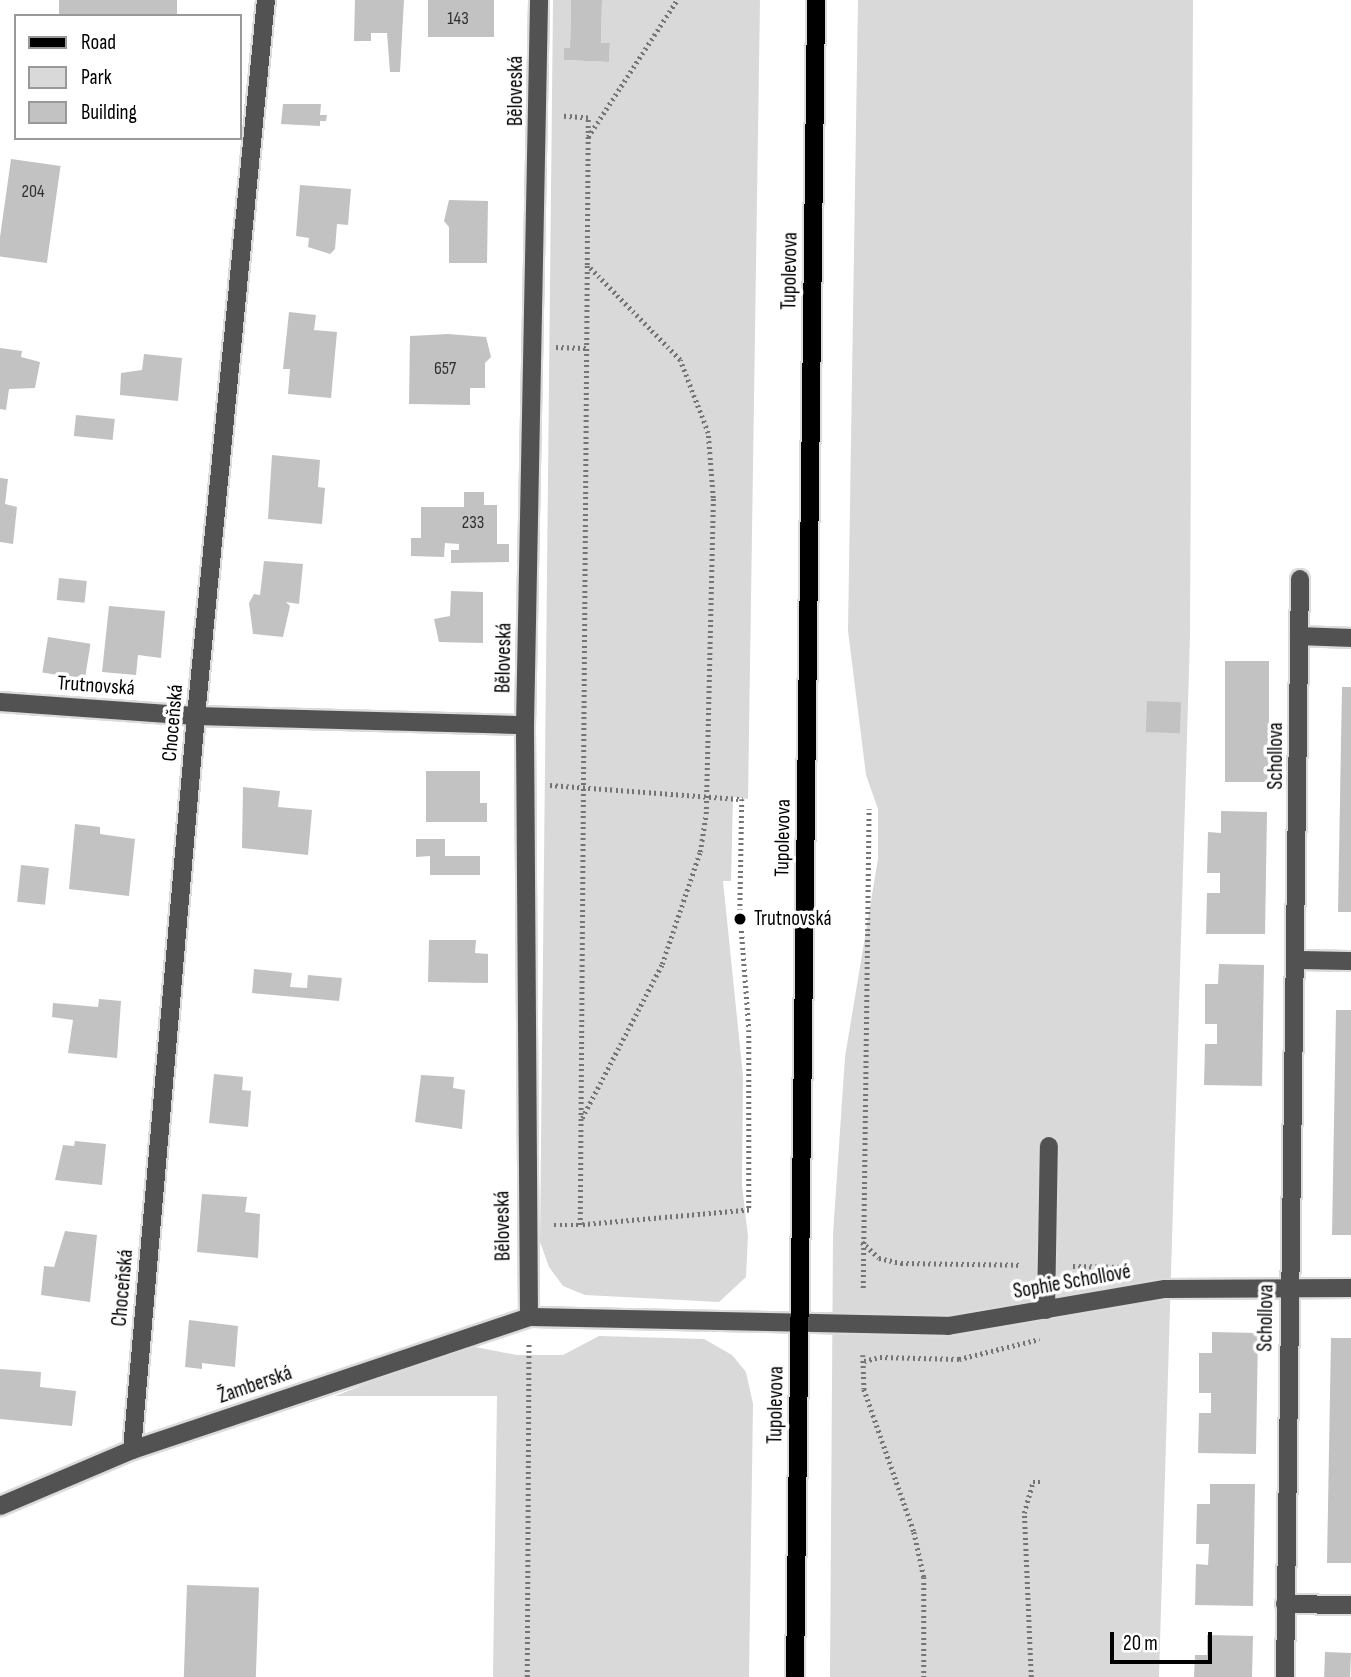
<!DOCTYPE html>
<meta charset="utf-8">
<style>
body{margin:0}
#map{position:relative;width:1351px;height:1677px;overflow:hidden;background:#fff;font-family:"Sofia Sans Condensed",sans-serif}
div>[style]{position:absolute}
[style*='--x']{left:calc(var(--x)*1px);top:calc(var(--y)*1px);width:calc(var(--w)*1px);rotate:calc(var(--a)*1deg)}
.green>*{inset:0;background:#d9d9d9}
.building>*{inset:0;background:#c2c2c2;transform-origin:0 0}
.path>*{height:4.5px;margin-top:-2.25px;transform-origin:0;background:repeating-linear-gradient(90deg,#747474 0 2px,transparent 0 5.5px)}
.roads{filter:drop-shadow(2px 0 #dbdbdb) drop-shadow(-2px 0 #dbdbdb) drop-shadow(0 2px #dbdbdb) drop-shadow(0 -2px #dbdbdb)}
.minor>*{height:18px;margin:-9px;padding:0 9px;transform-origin:9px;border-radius:9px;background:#525252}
.major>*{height:18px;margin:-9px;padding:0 9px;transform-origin:9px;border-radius:9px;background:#000}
.dots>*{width:19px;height:19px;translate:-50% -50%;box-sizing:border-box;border:4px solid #fff;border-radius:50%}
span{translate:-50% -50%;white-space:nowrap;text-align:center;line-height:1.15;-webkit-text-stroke:7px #fff;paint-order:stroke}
.number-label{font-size:18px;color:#303030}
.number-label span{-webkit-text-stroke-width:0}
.street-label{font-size:21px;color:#000}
.poi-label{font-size:21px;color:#000}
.left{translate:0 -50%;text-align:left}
.legend{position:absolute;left:14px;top:14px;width:228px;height:126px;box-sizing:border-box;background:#fff;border:2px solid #999;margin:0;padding:9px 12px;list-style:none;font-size:21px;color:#000}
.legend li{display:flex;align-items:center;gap:14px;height:35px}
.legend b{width:35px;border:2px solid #999}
.scale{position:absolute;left:1110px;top:1632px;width:102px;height:32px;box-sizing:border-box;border:4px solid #000;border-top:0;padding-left:9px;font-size:21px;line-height:24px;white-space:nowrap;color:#000;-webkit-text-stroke:5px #fff;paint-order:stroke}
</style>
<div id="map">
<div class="green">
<div style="clip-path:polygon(553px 0,571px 0,570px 48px,564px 48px,564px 60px,609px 62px,610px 43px,601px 43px,602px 0,760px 0,748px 799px,733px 797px,731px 881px,723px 881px,743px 1076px,742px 1185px,748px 1236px,746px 1277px,719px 1302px,585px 1295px,563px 1286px,549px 1267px,540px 1242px)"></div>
<div style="clip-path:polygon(evenodd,858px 0,1193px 0,1190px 636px,1159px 1677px,830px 1677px,833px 1234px,845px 1057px,878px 859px,878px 809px,866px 775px,848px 631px,858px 0,1180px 702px,1180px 732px,1147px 732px,1180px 702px)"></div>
<div style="clip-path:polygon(599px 1336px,704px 1339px,732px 1355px,746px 1372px,753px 1404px,749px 1677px,493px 1677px,497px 1396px,335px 1396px,465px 1345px,517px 1355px,563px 1355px)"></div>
</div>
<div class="building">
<div style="left:59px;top:0;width:118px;height:16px"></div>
<div style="clip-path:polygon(355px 0,404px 0,400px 72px,390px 72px,387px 33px,371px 33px,371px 41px,354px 41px)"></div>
<div style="left:428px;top:0;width:66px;height:37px"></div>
<div style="clip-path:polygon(571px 0,602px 0,601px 43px,610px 43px,609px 62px,564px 60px,564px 48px,570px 48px)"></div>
<div style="clip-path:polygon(283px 104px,321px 104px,320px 115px,327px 115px,326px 121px,320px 121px,320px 126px,281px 124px)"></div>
<div style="left:11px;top:159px;width:50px;height:98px;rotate:8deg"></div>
<div style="clip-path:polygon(300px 185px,351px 189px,348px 225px,337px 224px,335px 249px,330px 254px,308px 247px,309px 238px,296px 236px)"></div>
<div style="clip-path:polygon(449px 200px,488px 201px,487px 263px,449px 263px,449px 227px,444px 221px)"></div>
<div style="clip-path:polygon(289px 312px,316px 315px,314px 330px,337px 332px,331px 398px,288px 394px,290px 369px,283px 369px)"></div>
<div style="clip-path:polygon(448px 334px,486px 337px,491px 357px,485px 363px,485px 388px,470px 388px,470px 405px,409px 404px,410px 336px)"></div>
<div style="clip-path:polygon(0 348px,22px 351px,21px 357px,40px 362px,35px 388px,9px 389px,6px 410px,0 409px)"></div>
<div style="clip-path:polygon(144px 354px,182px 358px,178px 401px,120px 395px,121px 373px,142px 370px)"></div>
<div style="left:76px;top:415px;width:39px;height:21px;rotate:6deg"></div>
<div style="clip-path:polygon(272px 455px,320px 460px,318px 487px,325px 488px,322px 524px,268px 519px)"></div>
<div style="clip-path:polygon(0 478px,8px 479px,5px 504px,17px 507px,13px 544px,0 542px)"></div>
<div style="clip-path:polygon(464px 492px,484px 492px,484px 505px,497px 505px,497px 544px,509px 544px,509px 562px,451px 563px,451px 550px,459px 550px,459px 544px,445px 543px,444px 557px,411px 556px,411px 538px,421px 538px,421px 507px,464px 507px)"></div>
<div style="clip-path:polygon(264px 561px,303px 564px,299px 604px,286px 602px,290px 606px,283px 637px,253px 634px,249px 603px,254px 594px,260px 595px)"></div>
<div style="left:59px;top:578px;width:28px;height:22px;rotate:6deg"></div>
<div style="clip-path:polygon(451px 591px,483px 592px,483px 643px,439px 642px,434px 619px,450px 616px)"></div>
<div style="clip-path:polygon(109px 606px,165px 611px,161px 658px,138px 655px,136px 675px,102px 672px)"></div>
<div style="left:48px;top:637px;width:43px;height:36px;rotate:9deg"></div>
<div style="left:1225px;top:661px;width:44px;height:121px"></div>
<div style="clip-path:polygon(1342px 687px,1351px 687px,1351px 912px,1338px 912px)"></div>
<div style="left:1147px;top:701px;width:34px;height:31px;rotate:2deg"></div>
<div style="clip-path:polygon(426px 771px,480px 771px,480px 803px,487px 803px,487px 822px,426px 822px)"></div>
<div style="clip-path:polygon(243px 787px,280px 791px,278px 807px,312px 810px,308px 855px,242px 848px)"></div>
<div style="clip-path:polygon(1221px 811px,1267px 812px,1265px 934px,1206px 934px,1207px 893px,1220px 893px,1220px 873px,1207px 873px,1208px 832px,1221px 833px)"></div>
<div style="clip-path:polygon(75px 824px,100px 827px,100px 834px,135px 839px,129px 896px,69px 889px)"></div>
<div style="clip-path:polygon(416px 839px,445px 839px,445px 856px,480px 856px,480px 875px,430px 875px,430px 856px,416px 857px)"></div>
<div style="left:21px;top:865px;width:28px;height:37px;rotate:6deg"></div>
<div style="clip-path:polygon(429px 940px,476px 940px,475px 953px,488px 954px,488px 983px,428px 982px)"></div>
<div style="clip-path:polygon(1219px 964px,1264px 965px,1262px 1086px,1204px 1085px,1205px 1044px,1217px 1044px,1217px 1024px,1205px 1024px,1205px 984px,1218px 984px)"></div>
<div style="clip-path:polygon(254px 969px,292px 973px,290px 987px,307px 988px,308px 975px,342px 978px,339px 1001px,252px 993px)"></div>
<div style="clip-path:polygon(99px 999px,121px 1001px,117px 1058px,68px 1053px,73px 1020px,52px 1017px,53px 1003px,98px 1007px)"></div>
<div style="clip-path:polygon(1336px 1010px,1351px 1010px,1351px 1235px,1332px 1235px)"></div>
<div style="clip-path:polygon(214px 1074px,243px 1077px,242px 1090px,251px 1091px,248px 1127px,209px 1123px)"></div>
<div style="clip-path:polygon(421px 1075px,454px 1077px,453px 1088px,465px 1090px,462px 1129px,415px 1122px)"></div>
<div style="clip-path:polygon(75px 1141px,106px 1144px,102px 1185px,55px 1180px,63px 1145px,74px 1146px)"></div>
<div style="clip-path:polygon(202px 1194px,247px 1197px,245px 1212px,260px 1214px,258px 1258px,197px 1252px)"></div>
<div style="clip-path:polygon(65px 1231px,97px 1235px,90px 1302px,41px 1295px,44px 1266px,54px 1267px)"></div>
<div style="clip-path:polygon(189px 1320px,238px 1326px,235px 1367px,202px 1363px,202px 1369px,185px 1367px)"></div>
<div style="clip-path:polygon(1212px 1332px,1258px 1333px,1256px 1454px,1198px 1453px,1199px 1413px,1211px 1413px,1211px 1393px,1199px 1393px,1199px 1353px,1212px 1353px)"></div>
<div style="clip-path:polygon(1331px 1338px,1351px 1338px,1351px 1563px,1327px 1563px)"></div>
<div style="clip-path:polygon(0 1369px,41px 1372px,40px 1387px,76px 1391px,72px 1426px,0 1419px)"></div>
<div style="clip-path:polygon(1210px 1484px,1255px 1484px,1253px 1606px,1195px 1605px,1196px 1564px,1208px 1565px,1209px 1544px,1196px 1544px,1197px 1504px,1210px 1504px)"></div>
<div style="left:187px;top:1585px;width:72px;height:92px;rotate:2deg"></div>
<div style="clip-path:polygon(1207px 1635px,1253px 1636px,1252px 1677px,1194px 1677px,1195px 1655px,1207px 1655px)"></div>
<div style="left:1325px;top:1652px;width:26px;height:25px;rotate:2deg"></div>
</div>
<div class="path">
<div style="--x:588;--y:137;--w:163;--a:-57"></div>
<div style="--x:556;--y:347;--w:30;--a:2"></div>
<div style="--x:550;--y:785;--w:193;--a:4.2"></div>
<div style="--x:742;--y:799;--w:110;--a:91"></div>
<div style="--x:740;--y:909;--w:121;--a:85.7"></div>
<div style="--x:749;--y:1030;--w:180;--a:90"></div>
<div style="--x:749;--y:1210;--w:170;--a:174.9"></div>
<div style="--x:582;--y:1118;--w:174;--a:-62.5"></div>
<div style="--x:662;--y:964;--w:118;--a:-71.3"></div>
<div style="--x:700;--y:852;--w:38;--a:-81"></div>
<div style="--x:706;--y:814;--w:316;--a:-88.7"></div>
<div style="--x:713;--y:498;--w:65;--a:-94.4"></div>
<div style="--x:708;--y:433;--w:78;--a:-111"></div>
<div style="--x:680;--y:360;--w:132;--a:-134.4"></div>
<div style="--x:554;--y:1225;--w:26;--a:0"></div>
<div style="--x:580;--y:1225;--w:960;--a:-89.58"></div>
<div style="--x:587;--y:265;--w:147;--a:-89.6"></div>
<div style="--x:588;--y:118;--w:27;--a:-176"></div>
<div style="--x:862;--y:1242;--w:23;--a:43"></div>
<div style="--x:879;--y:1258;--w:23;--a:13"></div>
<div style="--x:901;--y:1263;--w:121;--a:0.9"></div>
<div style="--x:1073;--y:1266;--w:54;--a:1.1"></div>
<div style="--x:863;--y:1288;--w:479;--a:-89.3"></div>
<div style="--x:863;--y:1355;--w:34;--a:88"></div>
<div style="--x:864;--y:1389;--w:151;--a:70.7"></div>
<div style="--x:914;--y:1532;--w:46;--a:77.5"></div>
<div style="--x:924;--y:1577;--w:100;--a:90"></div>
<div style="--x:864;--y:1361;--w:16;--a:-14"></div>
<div style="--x:880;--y:1357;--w:79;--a:1.5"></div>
<div style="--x:959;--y:1359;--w:83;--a:-13.9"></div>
<div style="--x:527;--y:1677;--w:335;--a:-89.7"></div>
<div style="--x:1031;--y:1677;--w:164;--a:-92.4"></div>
<div style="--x:1024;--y:1513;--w:32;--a:-74"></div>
<div style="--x:1033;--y:1482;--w:11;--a:0"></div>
</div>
<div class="roads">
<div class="minor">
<div style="--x:1299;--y:636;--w:52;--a:2.2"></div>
<div style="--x:0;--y:702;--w:196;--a:4.1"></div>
<div style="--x:196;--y:716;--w:329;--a:1.6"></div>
<div style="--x:1298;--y:960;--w:53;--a:1.1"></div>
<div style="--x:1046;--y:1310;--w:164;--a:-89"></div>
<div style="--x:529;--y:1317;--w:592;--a:-90.39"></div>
<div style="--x:525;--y:725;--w:725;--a:-88.89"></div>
<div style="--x:132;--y:1450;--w:737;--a:-85.02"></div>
<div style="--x:196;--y:716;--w:719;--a:-84.42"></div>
<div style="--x:0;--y:1506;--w:143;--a:-23"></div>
<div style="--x:132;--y:1450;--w:419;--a:-18.5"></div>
<div style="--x:529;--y:1317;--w:419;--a:1.2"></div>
<div style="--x:948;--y:1326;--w:220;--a:-9.7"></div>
<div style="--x:1165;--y:1289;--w:186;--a:-0.3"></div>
<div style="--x:1285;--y:1604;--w:66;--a:0.9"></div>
<div style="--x:1285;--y:1677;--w:1098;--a:-89.22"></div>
</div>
<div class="major">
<div style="--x:795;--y:1677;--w:1677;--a:-89.28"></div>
</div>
</div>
<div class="dots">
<div style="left:740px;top:919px;background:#000"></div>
</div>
<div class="number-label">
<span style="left:458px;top:19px">143</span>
<span style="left:33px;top:192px">204</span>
<span style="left:445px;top:369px">657</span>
<span style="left:473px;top:523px">233</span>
</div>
<div class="street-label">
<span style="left:516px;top:91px;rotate:-90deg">Běloveská</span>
<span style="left:790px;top:271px;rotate:-89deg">Tupolevova</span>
<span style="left:504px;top:658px;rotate:-89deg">Běloveská</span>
<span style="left:96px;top:686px;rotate:4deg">Trutnovská</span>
<span style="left:173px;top:723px;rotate:-85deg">Choceňská</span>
<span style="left:1276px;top:756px;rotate:-90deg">Schollova</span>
<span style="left:783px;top:838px;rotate:-89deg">Tupolevova</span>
<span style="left:503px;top:1226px;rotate:-91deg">Běloveská</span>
<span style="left:1072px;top:1282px;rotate:-10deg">Sophie Schollové</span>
<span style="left:123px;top:1288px;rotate:-85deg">Choceňská</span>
<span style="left:1266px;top:1318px;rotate:-89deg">Schollova</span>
<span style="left:255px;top:1385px;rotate:-19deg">Žamberská</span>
<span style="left:776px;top:1405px;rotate:-89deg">Tupolevova</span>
</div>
<div class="poi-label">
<span class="left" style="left:754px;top:919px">Trutnovská</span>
</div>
<ul class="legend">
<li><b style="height:9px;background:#000"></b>Road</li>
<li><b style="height:19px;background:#d9d9d9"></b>Park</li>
<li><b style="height:19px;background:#c2c2c2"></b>Building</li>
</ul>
<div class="scale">20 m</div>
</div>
